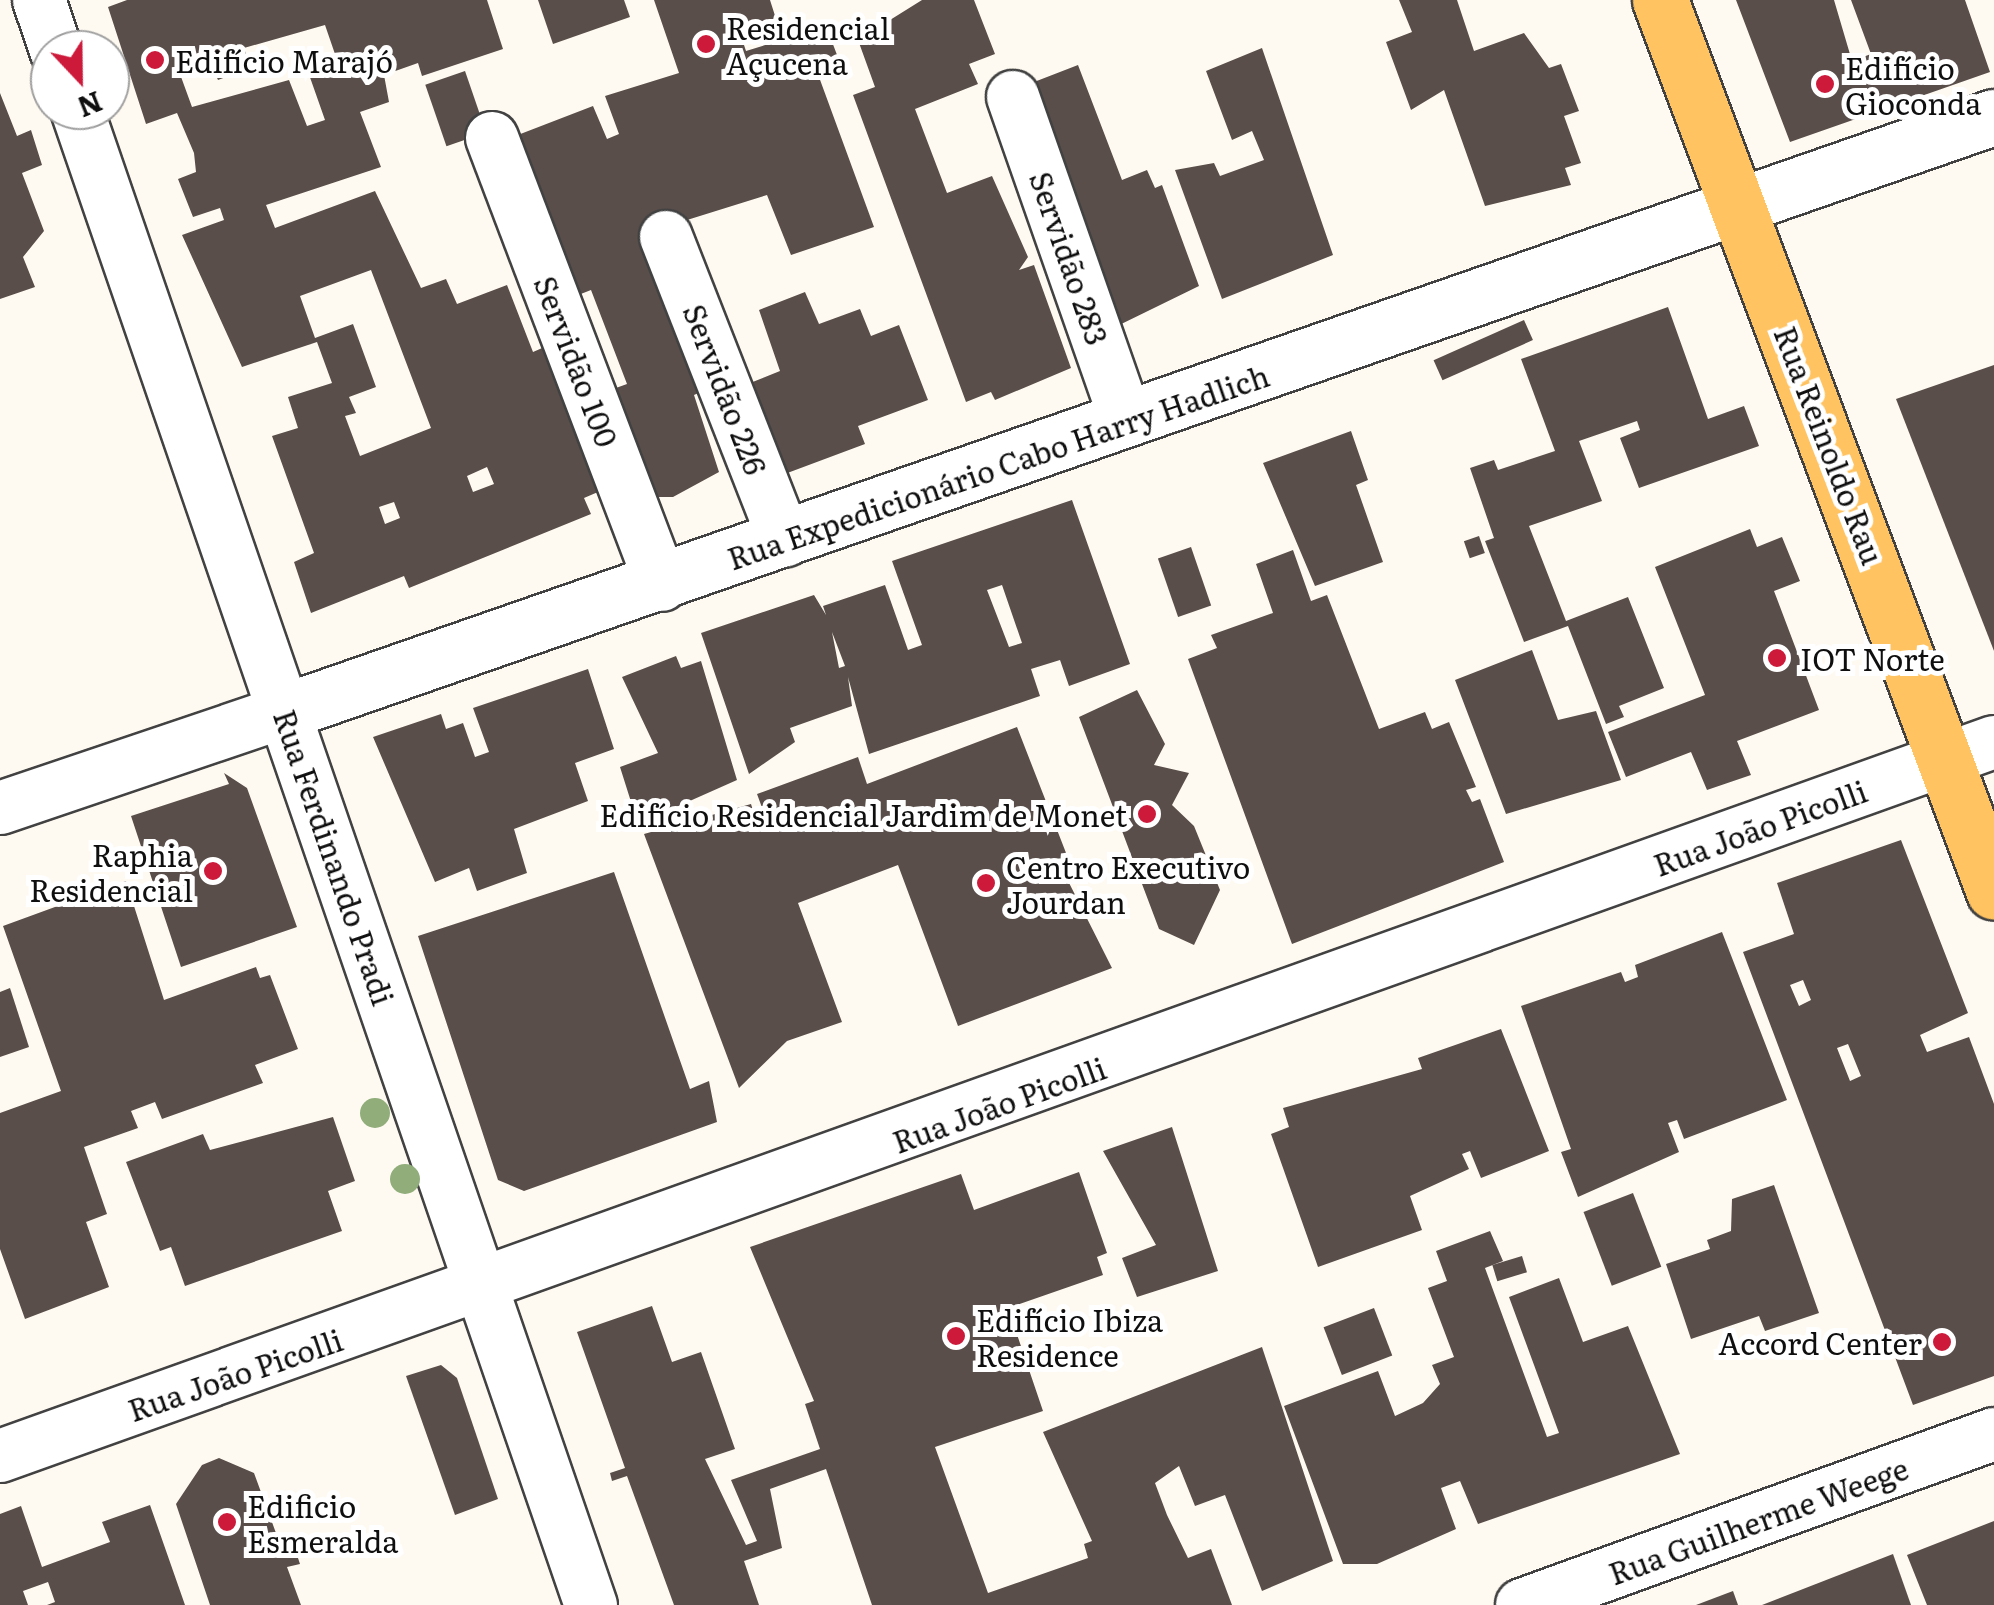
<!DOCTYPE html>
<meta charset="utf-8">
<style>
body{margin:0}
#map{position:relative;width:1994px;height:1605px;overflow:hidden;background:#fffaf1;font-family:Literata,serif}
div>[style]{position:absolute}
[style*='--x']{left:calc(var(--x)*1px);top:calc(var(--y)*1px);width:calc(var(--w)*1px);rotate:calc(var(--a)*1deg)}
.building>*{inset:0;background:#594e4a;transform-origin:0 0}
.roads{filter:drop-shadow(2px 0 #424242) drop-shadow(-2px 0 #424242) drop-shadow(0 2px #424242) drop-shadow(0 -2px #424242)}
.minor>*{height:52px;margin:-26px;padding:0 26px;transform-origin:26px;border-radius:26px;background:#fff}
.tertiary>*{height:55px;margin:-27.5px;padding:0 27.5px;transform-origin:27.5px;border-radius:27.5px;background:#fff}
.primary>*{height:55px;margin:-27.5px;padding:0 27.5px;transform-origin:27.5px;border-radius:27.5px;background:#ffc361}
.trees>*{width:30px;height:30px;margin:-15px;border-radius:50%;background:#90ad7a}
.dots>*{width:28px;height:28px;translate:-50% -50%;box-sizing:border-box;border:5px solid #fff;border-radius:50%}
span{translate:-50% -50%;white-space:nowrap;text-align:center;line-height:1.15;-webkit-text-stroke:10px #fff;paint-order:stroke}
.poi-label{font-size:30px;color:#0f0f0f}
.left{translate:0 -50%;text-align:left}
.right{translate:-100% -50%;text-align:right}
.street-label{font-size:30px;color:#0f0f0f}
.north{position:absolute;left:30px;top:30px;width:100px;height:100px;box-sizing:border-box;background:#fff;border:2px solid #9f9f9f;border-radius:50%;rotate:158deg;font-size:28px;font-weight:700;line-height:40px;text-align:center;color:#0f0f0f}
.north::after{content:'';display:block;margin:auto;width:35px;height:45px;background:#cd1a3b;clip-path:polygon(50% 0,100% 100%,50% 72%,0 100%)}
</style>
<div id="map">
<div class="building">
<div style="clip-path:polygon(evenodd,127px 0,487px 0,503px 49px,422px 76px,418px 63px,384px 75px,389px 102px,360px 112px,381px 167px,266px 205px,275px 228px,375px 191px,421px 288px,446px 279px,457px 304px,507px 285px,533px 352px,556px 342px,612px 486px,584px 498px,591px 514px,409px 588px,404px 576px,311px 613px,294px 562px,314px 553px,272px 436px,298px 428px,288px 397px,332px 383px,317px 342px,242px 367px,182px 235px,224px 220px,220px 208px,193px 217px,178px 179px,196px 172px,194px 153px,177px 113px,146px 124px,108px 7px,127px 0,325px 25px,336px 57px,306px 66px,325px 120px,307px 126px,289px 80px,192px 107px,176px 63px,206px 53px,218px 80px,252px 67px,244px 48px,325px 25px,127px 0,371px 270px,431px 428px,360px 456px,345px 416px,356px 413px,349px 397px,376px 387px,353px 324px,315px 338px,300px 296px,371px 270px,127px 0,487px 467px,494px 484px,473px 492px,467px 476px,487px 467px,127px 0,394px 502px,400px 518px,385px 524px,379px 507px,394px 502px)"></div>
<div style="clip-path:polygon(538px 0,624px 0,630px 17px,553px 44px)"></div>
<div style="clip-path:polygon(654px 0,770px 0,777px 22px,741px 36px,746px 51px,826px 26px,842px 68px,819px 77px,874px 227px,791px 255px,767px 195px,655px 230px,714px 386px,694px 395px,719px 472px,673px 497px,648px 497px,602px 393px,627px 384px,591px 290px,568px 299px,510px 138px,593px 106px,607px 139px,619px 134px,605px 96px,679px 73px)"></div>
<div style="clip-path:polygon(922px 0,974px 0,995px 54px,969px 64px,978px 84px,915px 109px,947px 193px,992px 176px,1028px 257px,1019px 270px,1034px 265px,1071px 368px,995px 400px,991px 392px,966px 402px,853px 95px,875px 87px,858px 40px)"></div>
<div style="clip-path:polygon(1399px 0,1457px 0,1474px 51px,1524px 33px,1549px 68px,1561px 64px,1579px 111px,1564px 116px,1581px 163px,1565px 168px,1571px 185px,1485px 206px,1444px 90px,1411px 110px,1386px 42px,1412px 32px)"></div>
<div style="clip-path:polygon(1736px 0,1834px 0,1852px 61px,1871px 54px,1851px 0,1965px 0,1990px 72px,1790px 142px)"></div>
<div style="clip-path:polygon(1262px 48px,1333px 255px,1222px 299px,1175px 170px,1214px 163px,1220px 176px,1264px 160px,1252px 131px,1232px 140px,1206px 71px)"></div>
<div style="clip-path:polygon(1078px 65px,1122px 180px,1147px 170px,1155px 188px,1162px 185px,1199px 286px,1107px 331px,1016px 89px)"></div>
<div style="left:465px;top:71px;width:65px;height:42px;rotate:71deg"></div>
<div style="clip-path:polygon(0 93px,17px 136px,31px 130px,42px 165px,22px 173px,44px 231px,23px 257px,35px 287px,0 299px)"></div>
<div style="clip-path:polygon(805px 292px,819px 324px,860px 309px,871px 336px,899px 325px,928px 400px,858px 426px,865px 444px,774px 478px,740px 387px,780px 371px,759px 310px)"></div>
<div style="clip-path:polygon(1668px 307px,1708px 419px,1744px 406px,1759px 446px,1639px 488px,1620px 438px,1640px 430px,1637px 421px,1579px 441px,1602px 501px,1529px 526px,1566px 621px,1628px 597px,1664px 688px,1619px 706px,1624px 717px,1606px 724px,1568px 626px,1524px 642px,1485px 541px,1494px 538px,1470px 468px,1494px 460px,1498px 470px,1555px 451px,1521px 359px)"></div>
<div style="left:1524px;top:320px;width:22px;height:99px;rotate:66deg"></div>
<div style="clip-path:polygon(1994px 365px,1994px 651px,1896px 399px)"></div>
<div style="clip-path:polygon(1351px 431px,1368px 480px,1356px 485px,1383px 562px,1315px 586px,1263px 463px)"></div>
<div style="clip-path:polygon(evenodd,1072px 500px,1130px 664px,1069px 686px,1060px 660px,1031px 669px,1040px 696px,869px 754px,848px 677px,852px 706px,790px 728px,795px 742px,749px 774px,701px 633px,814px 595px,826px 615px,823px 606px,885px 585px,908px 650px,922px 645px,892px 561px,1072px 500px,1002px 585px,1022px 643px,1009px 647px,987px 590px,1002px 585px,1072px 500px,832px 632px,845px 666px,839px 668px,832px 632px)"></div>
<div style="clip-path:polygon(1750px 529px,1757px 547px,1782px 537px,1800px 581px,1774px 591px,1819px 710px,1737px 741px,1751px 775px,1707px 790px,1691px 752px,1626px 777px,1608px 732px,1705px 695px,1655px 567px)"></div>
<div style="left:1479px;top:536px;width:18px;height:16px;rotate:71deg"></div>
<div style="left:1191px;top:547px;width:62px;height:35px;rotate:71deg"></div>
<div style="clip-path:polygon(1293px 550px,1311px 601px,1327px 595px,1379px 729px,1425px 712px,1432px 729px,1449px 722px,1476px 787px,1466px 790px,1472px 802px,1480px 799px,1504px 862px,1292px 944px,1188px 659px,1217px 648px,1211px 635px,1273px 613px,1256px 564px)"></div>
<div style="clip-path:polygon(1532px 650px,1558px 720px,1596px 711px,1621px 780px,1506px 814px,1455px 680px)"></div>
<div style="clip-path:polygon(676px 656px,681px 668px,701px 661px,737px 780px,638px 824px,620px 767px,658px 753px,622px 677px)"></div>
<div style="clip-path:polygon(588px 669px,614px 749px,575px 763px,588px 801px,514px 829px,527px 873px,477px 891px,469px 868px,435px 882px,373px 737px,441px 714px,446px 729px,463px 723px,475px 757px,489px 752px,473px 708px)"></div>
<div style="clip-path:polygon(1137px 690px,1165px 744px,1154px 765px,1189px 773px,1172px 805px,1194px 826px,1220px 890px,1194px 945px,1159px 929px,1079px 717px)"></div>
<div style="clip-path:polygon(1017px 727px,1068px 858px,1059px 863px,1112px 968px,958px 1026px,898px 865px,798px 903px,842px 1022px,787px 1041px,739px 1088px,644px 834px,751px 804px,755px 817px,764px 813px,757px 794px,858px 757px,867px 784px)"></div>
<div style="clip-path:polygon(224px 773px,247px 788px,297px 927px,181px 967px,131px 816px,229px 784px)"></div>
<div style="clip-path:polygon(evenodd,1901px 840px,1968px 1013px,1920px 1035px,1927px 1052px,1969px 1037px,1994px 1104px,1994px 1376px,1913px 1405px,1743px 952px,1794px 934px,1777px 883px,1901px 840px,1803px 980px,1811px 1000px,1799px 1006px,1790px 985px,1803px 980px,1901px 840px,1848px 1044px,1861px 1076px,1850px 1081px,1837px 1048px,1848px 1044px)"></div>
<div style="clip-path:polygon(614px 872px,690px 1089px,709px 1081px,717px 1122px,524px 1191px,498px 1180px,418px 936px)"></div>
<div style="clip-path:polygon(126px 881px,164px 1000px,256px 967px,260px 978px,270px 975px,298px 1049px,255px 1065px,263px 1083px,162px 1119px,155px 1102px,131px 1111px,138px 1128px,84px 1147px,107px 1214px,86px 1222px,109px 1287px,25px 1319px,0 1249px,0 1113px,61px 1091px,3px 926px)"></div>
<div style="clip-path:polygon(1722px 932px,1787px 1100px,1684px 1139px,1677px 1120px,1668px 1123px,1679px 1152px,1578px 1197px,1561px 1152px,1571px 1149px,1521px 1006px,1621px 972px,1625px 982px,1638px 977px,1635px 965px)"></div>
<div style="clip-path:polygon(10px 988px,29px 1047px,0 1057px,0 992px)"></div>
<div style="clip-path:polygon(1501px 1029px,1549px 1151px,1481px 1178px,1470px 1151px,1462px 1154px,1469px 1169px,1410px 1196px,1422px 1230px,1318px 1267px,1271px 1134px,1289px 1127px,1283px 1108px,1422px 1069px,1418px 1058px)"></div>
<div style="clip-path:polygon(333px 1117px,355px 1181px,328px 1191px,342px 1231px,185px 1286px,171px 1247px,160px 1251px,126px 1162px,203px 1134px,210px 1150px)"></div>
<div style="clip-path:polygon(1172px 1127px,1218px 1271px,1137px 1297px,1122px 1258px,1156px 1245px,1103px 1151px)"></div>
<div style="clip-path:polygon(1079px 1172px,1107px 1253px,1097px 1257px,1103px 1275px,1008px 1308px,1043px 1411px,935px 1447px,988px 1593px,1088px 1558px,1084px 1544px,1092px 1541px,1043px 1432px,1262px 1347px,1333px 1561px,1262px 1591px,1225px 1495px,1195px 1506px,1179px 1466px,1155px 1483px,1167px 1515px,1188px 1558px,1211px 1549px,1232px 1605px,872px 1605px,826px 1469px,770px 1489px,782px 1548px,744px 1561px,759px 1605px,674px 1605px,627px 1476px,612px 1481px,610px 1473px,625px 1468px,577px 1332px,652px 1306px,672px 1362px,701px 1352px,735px 1449px,705px 1459px,746px 1545px,757px 1541px,731px 1480px,820px 1449px,805px 1404px,814px 1401px,750px 1247px,961px 1174px,974px 1210px)"></div>
<div style="clip-path:polygon(1774px 1185px,1819px 1313px,1765px 1331px,1759px 1316px,1691px 1339px,1666px 1264px,1710px 1249px,1707px 1240px,1731px 1231px,1732px 1199px)"></div>
<div style="left:1633px;top:1193px;width:79px;height:53px;rotate:69deg"></div>
<div style="clip-path:polygon(1490px 1231px,1503px 1261px,1485px 1268px,1547px 1437px,1559px 1433px,1509px 1297px,1559px 1278px,1583px 1342px,1628px 1326px,1680px 1454px,1478px 1524px,1460px 1481px,1441px 1488px,1456px 1529px,1377px 1564px,1343px 1564px,1284px 1406px,1378px 1371px,1395px 1416px,1423px 1403px,1440px 1384px,1432px 1365px,1454px 1357px,1428px 1288px,1447px 1281px,1436px 1251px)"></div>
<div style="left:1522px;top:1256px;width:17px;height:31px;rotate:73deg"></div>
<div style="left:1374px;top:1308px;width:51px;height:54px;rotate:69deg"></div>
<div style="clip-path:polygon(441px 1365px,457px 1378px,498px 1499px,455px 1515px,406px 1376px)"></div>
<div style="clip-path:polygon(219px 1458px,254px 1473px,280px 1544px,292px 1540px,300px 1564px,287px 1567px,301px 1605px,210px 1605px,176px 1504px,202px 1465px)"></div>
<div style="clip-path:polygon(150px 1505px,185px 1605px,47px 1605px,55px 1602px,48px 1582px,23px 1591px,28px 1605px,0 1605px,0 1514px,21px 1506px,42px 1567px,110px 1542px,102px 1522px)"></div>
<div style="clip-path:polygon(1994px 1521px,1994px 1605px,1927px 1605px,1907px 1555px)"></div>
<div style="clip-path:polygon(1893px 1554px,1911px 1605px,1762px 1605px)"></div>
<div style="clip-path:polygon(1733px 1591px,1738px 1605px,1696px 1605px)"></div>
</div>
<div class="roads">
<div class="minor">
<div style="--x:39;--y:0;--w:53;--a:71.2"></div>
<div style="--x:1013;--y:97;--w:341;--a:70.7"></div>
<div style="--x:77;--y:110;--w:1581;--a:71.03"></div>
<div style="--x:492;--y:138;--w:478;--a:69.2"></div>
<div style="--x:666;--y:237;--w:326;--a:68.6"></div>
<div style="--x:0;--y:808;--w:302;--a:-18.7"></div>
<div style="--x:0;--y:1456;--w:2118;--a:-19.7"></div>
<div style="--x:1522;--y:1605;--w:502;--a:-19.91"></div>
</div>
<div class="tertiary">
<div style="--x:286;--y:711;--w:1808;--a:-19.18"></div>
</div>
<div class="primary">
<div style="--x:1660;--y:0;--w:952;--a:69.47"></div>
</div>
</div>
<div class="trees">
<div style="left:375px;top:1113px"></div>
<div style="left:405px;top:1179px"></div>
</div>
<div class="dots">
<div style="left:706px;top:44px;background:#cd1a3b"></div>
<div style="left:155px;top:60px;background:#cd1a3b"></div>
<div style="left:1825px;top:84px;background:#cd1a3b"></div>
<div style="left:1777px;top:658px;background:#cd1a3b"></div>
<div style="left:1147px;top:814px;background:#cd1a3b"></div>
<div style="left:213px;top:871px;background:#cd1a3b"></div>
<div style="left:986px;top:883px;background:#cd1a3b"></div>
<div style="left:956px;top:1336px;background:#cd1a3b"></div>
<div style="left:1942px;top:1342px;background:#cd1a3b"></div>
<div style="left:227px;top:1522px;background:#cd1a3b"></div>
</div>
<div class="poi-label">
<span class="left" style="left:726px;top:44px">Residencial<br>Açucena</span>
<span class="left" style="left:175px;top:60px">Edifício Marajó</span>
<span class="left" style="left:1845px;top:84px">Edifício<br>Gioconda</span>
<span class="left" style="left:1800px;top:658px">IOT Norte</span>
<span class="right" style="left:1127px;top:814px">Edifício Residencial Jardim de Monet</span>
<span class="right" style="left:193px;top:871px">Raphia<br>Residencial</span>
<span class="left" style="left:1006px;top:883px">Centro Executivo<br>Jourdan</span>
<span class="left" style="left:976px;top:1336px">Edifício Ibiza<br>Residence</span>
<span class="right" style="left:1922px;top:1342px">Accord Center</span>
<span class="left" style="left:247px;top:1522px">Edificio<br>Esmeralda</span>
</div>
<div class="street-label">
<span style="left:1070px;top:258px;rotate:71deg">Servidão 283</span>
<span style="left:577px;top:361px;rotate:69deg">Servidão 100</span>
<span style="left:726px;top:389px;rotate:69deg">Servidão 226</span>
<span style="left:1830px;top:445px;rotate:69deg">Rua Reinoldo Rau</span>
<span style="left:998px;top:466px;rotate:-19deg">Rua Expedicionário Cabo Harry Hadlich</span>
<span style="left:1760px;top:827px;rotate:-20deg">Rua João Picolli</span>
<span style="left:335px;top:857px;rotate:71deg">Rua Ferdinando Pradi</span>
<span style="left:999px;top:1104px;rotate:-20deg">Rua João Picolli</span>
<span style="left:235px;top:1374px;rotate:-19deg">Rua João Picolli</span>
<span style="left:1758px;top:1520px;rotate:-20deg">Rua Guilherme Weege</span>
</div>
<div class="north">N</div>
</div>
